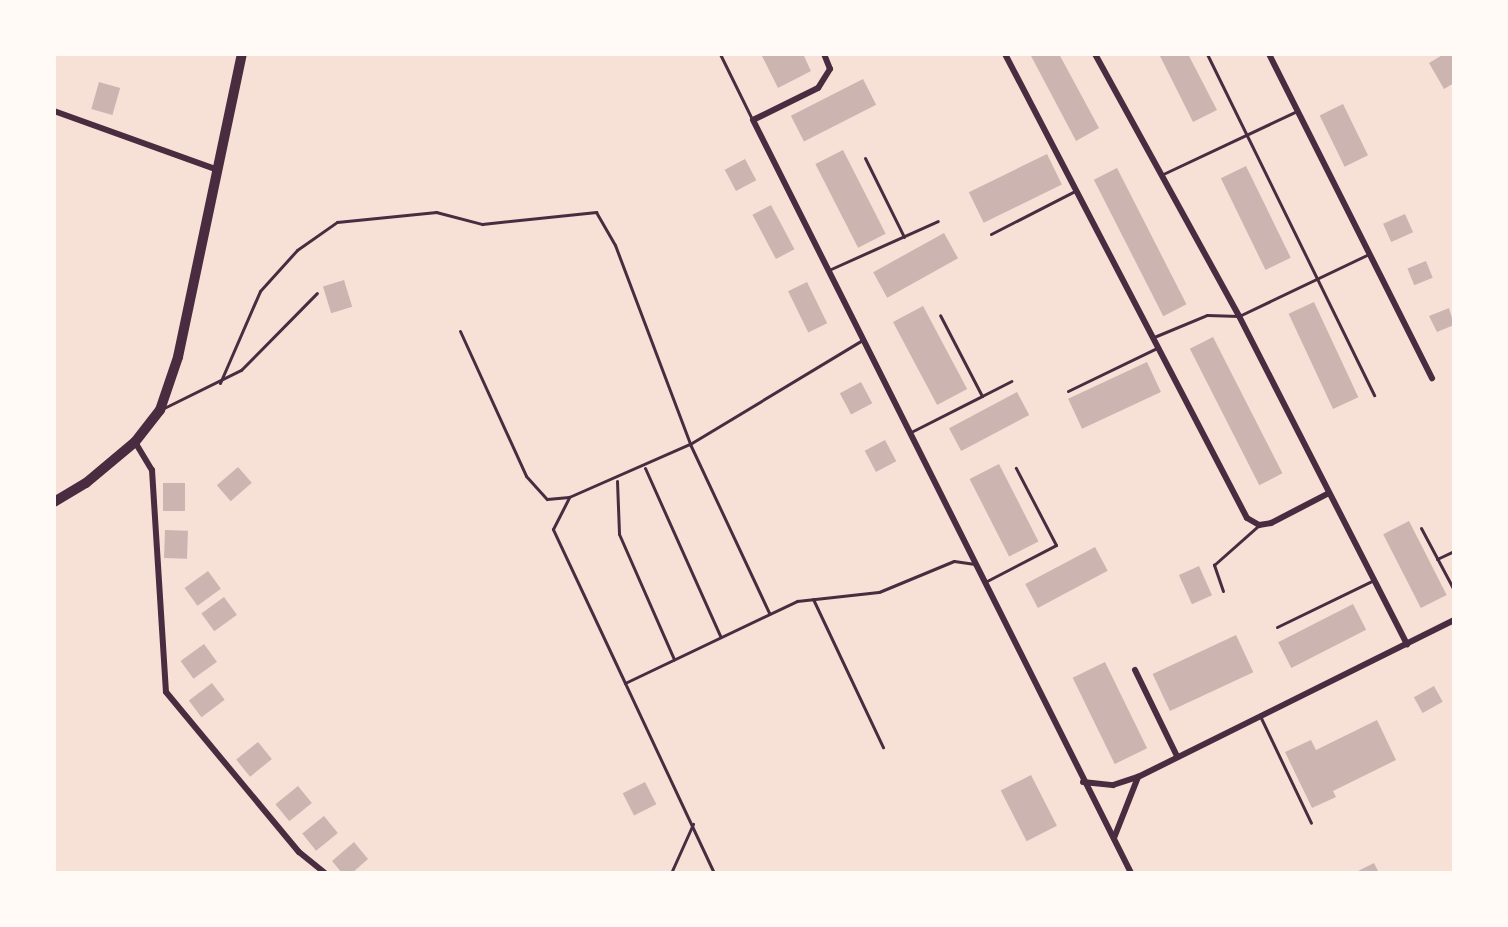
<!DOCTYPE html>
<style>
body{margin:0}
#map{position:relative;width:1508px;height:927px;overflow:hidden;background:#f7e1d7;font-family:"Roboto Condensed",sans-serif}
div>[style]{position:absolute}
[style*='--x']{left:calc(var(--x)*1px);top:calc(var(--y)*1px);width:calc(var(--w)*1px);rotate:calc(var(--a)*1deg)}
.building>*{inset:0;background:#ccb4b1;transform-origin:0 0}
.service>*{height:3px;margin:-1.5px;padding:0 1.5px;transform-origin:1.5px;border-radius:1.5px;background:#4a2c40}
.minor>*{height:6px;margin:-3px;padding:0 3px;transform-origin:3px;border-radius:3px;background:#4a2c40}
.primary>*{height:10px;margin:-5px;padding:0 5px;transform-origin:5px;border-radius:5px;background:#4a2c40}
span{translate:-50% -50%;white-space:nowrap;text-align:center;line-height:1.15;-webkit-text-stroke:6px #fffaf5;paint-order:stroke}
.frame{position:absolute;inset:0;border:56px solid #fffaf5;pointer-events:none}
</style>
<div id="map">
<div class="building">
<div style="clip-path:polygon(761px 54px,803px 54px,811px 71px,778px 88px)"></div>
<div style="clip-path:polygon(1030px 54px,1059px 54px,1099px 128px,1076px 141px)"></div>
<div style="clip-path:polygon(1159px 54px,1188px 54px,1217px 110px,1193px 122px)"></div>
<div style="clip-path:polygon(1444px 54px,1454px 54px,1454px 83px,1444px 89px,1429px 63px)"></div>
<div style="left:863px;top:79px;width:29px;height:81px;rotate:63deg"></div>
<div style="left:99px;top:82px;width:22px;height:28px;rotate:16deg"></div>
<div style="left:1343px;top:104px;width:57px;height:26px;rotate:64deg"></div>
<div style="left:843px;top:150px;width:94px;height:31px;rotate:63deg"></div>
<div style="left:1047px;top:154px;width:34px;height:87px;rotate:64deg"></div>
<div style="left:745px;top:159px;width:24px;height:23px;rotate:62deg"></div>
<div style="left:1246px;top:166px;width:102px;height:28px;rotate:64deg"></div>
<div style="left:1117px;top:168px;width:153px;height:26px;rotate:63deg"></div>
<div style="left:771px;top:205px;width:50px;height:21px;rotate:62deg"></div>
<div style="left:1405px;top:214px;width:20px;height:24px;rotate:66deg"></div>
<div style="left:944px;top:233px;width:29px;height:81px;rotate:61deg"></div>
<div style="left:1426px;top:261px;width:18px;height:20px;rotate:68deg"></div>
<div style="left:344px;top:280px;width:28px;height:22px;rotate:73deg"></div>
<div style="left:807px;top:282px;width:46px;height:21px;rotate:64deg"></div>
<div style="left:1314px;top:302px;width:105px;height:28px;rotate:65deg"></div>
<div style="left:923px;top:306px;width:94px;height:34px;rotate:62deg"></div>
<div style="clip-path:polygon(1449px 308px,1454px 325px,1437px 332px,1429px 316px)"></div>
<div style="left:1213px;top:337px;width:153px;height:26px;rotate:63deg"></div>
<div style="left:1147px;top:362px;width:33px;height:87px;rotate:65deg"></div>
<div style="left:861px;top:382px;width:24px;height:24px;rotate:62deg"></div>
<div style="left:1017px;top:392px;width:26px;height:77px;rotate:62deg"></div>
<div style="left:885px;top:440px;width:24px;height:23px;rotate:62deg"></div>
<div style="left:999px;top:464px;width:87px;height:33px;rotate:63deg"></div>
<div style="left:238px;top:467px;width:21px;height:28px;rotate:49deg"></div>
<div style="left:163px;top:483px;width:22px;height:28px"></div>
<div style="left:1409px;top:521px;width:83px;height:29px;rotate:63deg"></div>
<div style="left:165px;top:530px;width:23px;height:28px;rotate:2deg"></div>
<div style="left:1095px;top:547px;width:27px;height:79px;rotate:62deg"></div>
<div style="left:1199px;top:566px;width:32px;height:22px;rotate:66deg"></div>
<div style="left:208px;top:571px;width:22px;height:29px;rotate:54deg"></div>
<div style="left:224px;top:597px;width:22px;height:28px;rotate:54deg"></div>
<div style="left:1353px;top:604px;width:29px;height:84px;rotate:63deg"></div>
<div style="left:1236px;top:635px;width:41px;height:92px;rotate:65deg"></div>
<div style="left:204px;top:644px;width:22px;height:29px;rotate:54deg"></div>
<div style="left:1105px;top:662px;width:96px;height:36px;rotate:64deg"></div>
<div style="left:212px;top:683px;width:21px;height:29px;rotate:53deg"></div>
<div style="left:1434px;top:686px;width:18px;height:23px;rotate:61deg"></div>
<div style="clip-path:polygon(1377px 720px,1396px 760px,1333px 791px,1336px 797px,1312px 808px,1285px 752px,1311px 740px,1316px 750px)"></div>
<div style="left:258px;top:742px;width:22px;height:28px;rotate:51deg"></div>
<div style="left:1031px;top:775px;width:57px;height:34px;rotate:63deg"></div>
<div style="left:645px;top:782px;width:25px;height:25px;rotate:63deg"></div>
<div style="left:298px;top:786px;width:22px;height:29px;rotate:51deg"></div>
<div style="left:324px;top:816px;width:22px;height:28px;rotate:51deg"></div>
<div style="clip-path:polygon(354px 842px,368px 859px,352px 873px,342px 873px,332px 861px)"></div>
<div style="clip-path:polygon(1374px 863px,1379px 873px,1354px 873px)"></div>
</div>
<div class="service">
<div style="--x:720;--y:54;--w:72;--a:63.8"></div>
<div style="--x:1207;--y:54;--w:380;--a:63.9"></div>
<div style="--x:865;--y:158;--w:88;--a:63.7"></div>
<div style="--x:1161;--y:175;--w:150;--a:-25.2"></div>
<div style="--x:991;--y:234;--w:94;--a:-27.1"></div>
<div style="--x:831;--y:269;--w:117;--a:-24.2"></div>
<div style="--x:460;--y:331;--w:159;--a:65.5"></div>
<div style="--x:526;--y:476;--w:31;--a:48"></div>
<div style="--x:547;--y:499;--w:22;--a:-5"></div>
<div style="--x:1154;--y:337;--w:57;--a:-22.5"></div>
<div style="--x:1207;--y:315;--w:32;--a:2"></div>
<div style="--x:1239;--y:316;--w:144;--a:-25.5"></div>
<div style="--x:220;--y:383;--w:100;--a:-66.5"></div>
<div style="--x:260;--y:291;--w:55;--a:-47.9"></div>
<div style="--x:297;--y:250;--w:49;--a:-35"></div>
<div style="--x:337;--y:222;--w:100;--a:-5.8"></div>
<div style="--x:436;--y:212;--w:48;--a:14.6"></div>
<div style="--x:482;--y:224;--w:115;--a:-6"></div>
<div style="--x:596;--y:212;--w:38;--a:60"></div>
<div style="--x:615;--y:245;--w:213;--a:69.3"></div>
<div style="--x:690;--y:444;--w:187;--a:64.9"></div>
<div style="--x:1068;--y:391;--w:99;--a:-25.8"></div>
<div style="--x:982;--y:396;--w:33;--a:-27"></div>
<div style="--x:164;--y:408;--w:86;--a:-26.3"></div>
<div style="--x:241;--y:370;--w:108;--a:-45.4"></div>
<div style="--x:911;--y:432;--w:80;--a:-26.9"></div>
<div style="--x:982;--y:396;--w:91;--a:-117.4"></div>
<div style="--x:645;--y:468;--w:184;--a:65.9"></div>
<div style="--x:617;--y:481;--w:53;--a:87.8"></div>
<div style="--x:619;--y:534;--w:137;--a:66.3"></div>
<div style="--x:1421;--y:528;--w:70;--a:62"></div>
<div style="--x:1437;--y:559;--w:19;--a:-25"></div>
<div style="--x:985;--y:582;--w:80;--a:-27.5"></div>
<div style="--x:1056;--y:545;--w:87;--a:-117.5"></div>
<div style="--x:1223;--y:591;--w:28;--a:-109"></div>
<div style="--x:1214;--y:565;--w:59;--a:-41.6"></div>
<div style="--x:813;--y:599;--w:164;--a:64.7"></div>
<div style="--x:1277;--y:627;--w:108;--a:-25.9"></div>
<div style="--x:625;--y:683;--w:170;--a:-115.1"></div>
<div style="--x:553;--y:529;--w:36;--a:-63"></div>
<div style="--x:569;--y:497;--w:132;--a:-23.7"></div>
<div style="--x:690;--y:444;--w:203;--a:-31.1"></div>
<div style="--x:1261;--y:718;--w:116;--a:64.5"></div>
<div style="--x:671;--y:873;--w:54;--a:-65.8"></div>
<div style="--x:714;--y:873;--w:210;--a:-115.1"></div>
<div style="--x:625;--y:683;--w:191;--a:-25.5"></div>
<div style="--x:797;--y:601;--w:82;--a:-6.3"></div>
<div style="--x:879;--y:592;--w:81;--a:-22.5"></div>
<div style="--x:954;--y:561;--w:21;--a:8"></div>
</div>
<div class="minor">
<div style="--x:824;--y:54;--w:16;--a:68"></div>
<div style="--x:830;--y:69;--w:22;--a:122"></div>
<div style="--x:818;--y:88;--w:72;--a:153.8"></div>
<div style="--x:753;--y:120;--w:843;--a:63.34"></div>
<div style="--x:1005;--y:54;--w:523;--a:62.46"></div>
<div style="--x:1247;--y:518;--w:14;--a:30"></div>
<div style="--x:1259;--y:525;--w:12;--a:-9"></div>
<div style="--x:1271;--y:523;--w:65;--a:-27.3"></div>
<div style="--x:1095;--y:54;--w:299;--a:61.2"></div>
<div style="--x:1239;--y:316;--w:369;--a:62.9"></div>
<div style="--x:1269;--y:54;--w:363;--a:63.3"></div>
<div style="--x:54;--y:111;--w:171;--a:19.8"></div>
<div style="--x:135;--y:442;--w:33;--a:59"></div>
<div style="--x:152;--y:470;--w:222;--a:86.4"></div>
<div style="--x:166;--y:692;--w:208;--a:50.3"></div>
<div style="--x:299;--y:852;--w:33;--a:39"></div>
<div style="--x:1135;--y:670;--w:96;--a:64"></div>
<div style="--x:1083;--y:782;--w:30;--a:6"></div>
<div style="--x:1113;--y:785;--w:26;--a:-18"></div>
<div style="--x:1114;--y:838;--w:66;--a:-68.5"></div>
<div style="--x:1138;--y:777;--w:353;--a:-26.4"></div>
</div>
<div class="primary">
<div style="--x:54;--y:502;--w:37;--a:-31"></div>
<div style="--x:86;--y:483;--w:64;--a:-39.9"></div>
<div style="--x:135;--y:442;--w:41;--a:-52"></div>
<div style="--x:160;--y:410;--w:56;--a:-71.2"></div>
<div style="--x:178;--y:357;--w:310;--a:-78.1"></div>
</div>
<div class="frame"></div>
</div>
